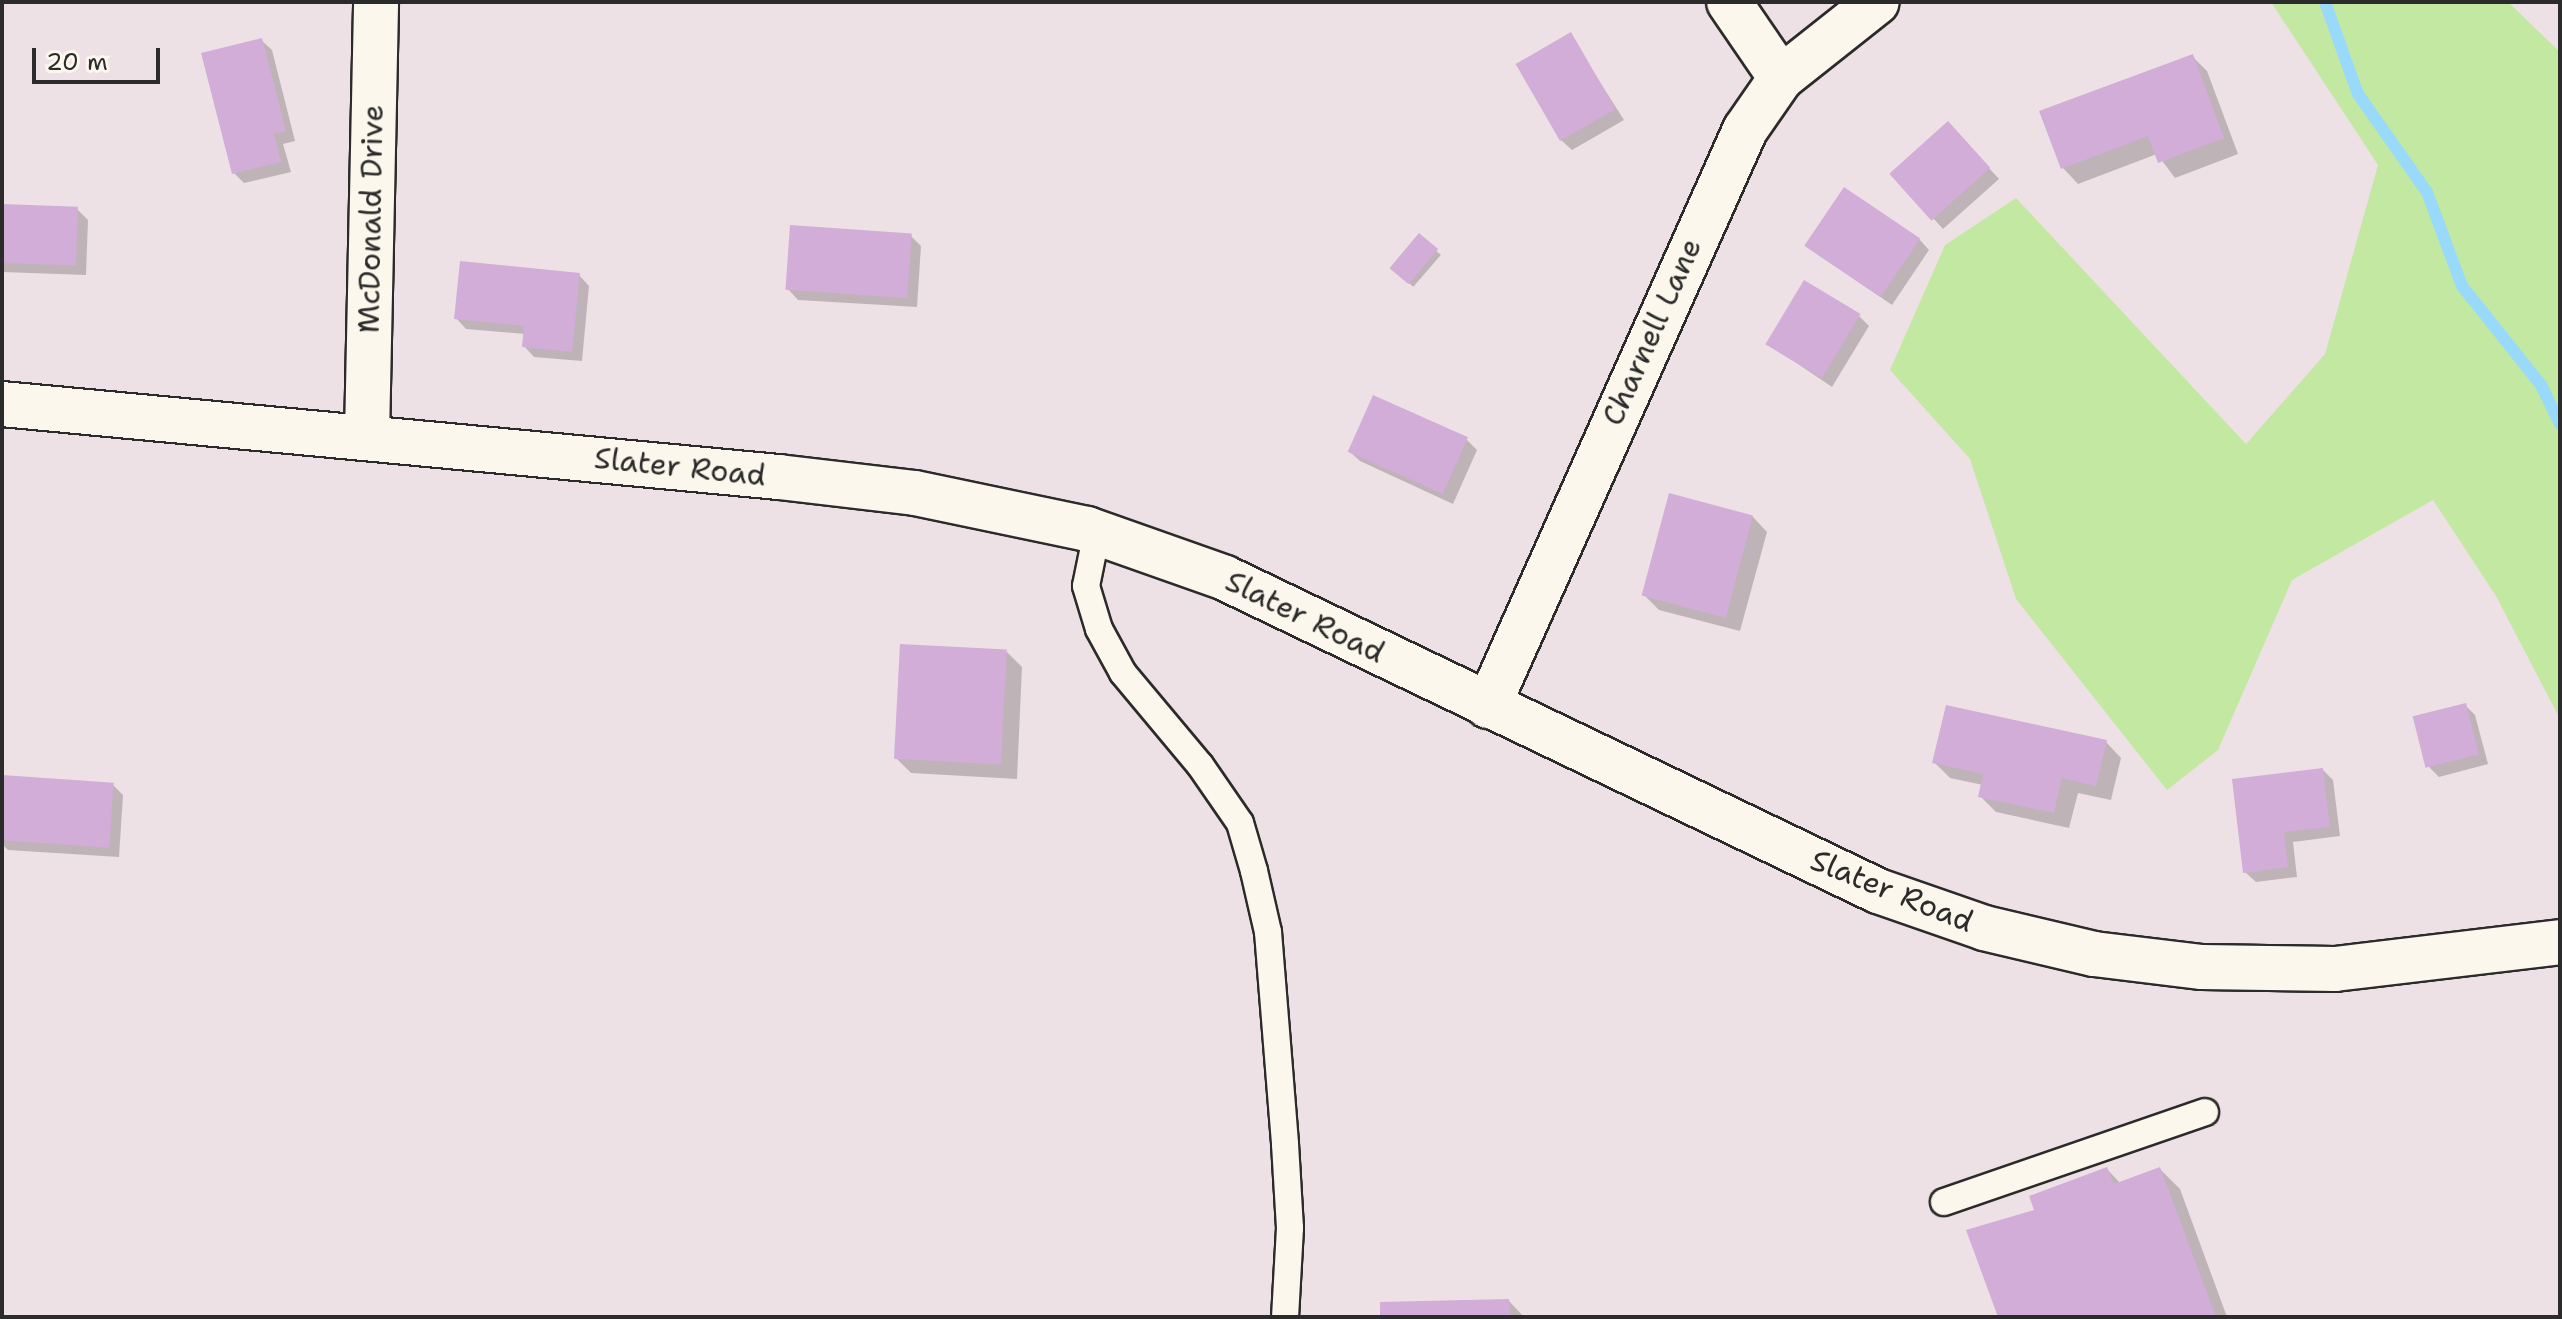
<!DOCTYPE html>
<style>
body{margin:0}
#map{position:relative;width:2562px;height:1319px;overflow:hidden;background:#eee1e6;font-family:"Shantell Sans",sans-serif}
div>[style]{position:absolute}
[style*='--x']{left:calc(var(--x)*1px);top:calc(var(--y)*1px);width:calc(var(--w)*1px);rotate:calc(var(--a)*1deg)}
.green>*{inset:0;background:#c2e8a2}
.shadow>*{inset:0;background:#0003;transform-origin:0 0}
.stream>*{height:12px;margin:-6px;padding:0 6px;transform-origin:6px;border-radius:6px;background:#99dafb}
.building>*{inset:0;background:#d1add8;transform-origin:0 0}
.roads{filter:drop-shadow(2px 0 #2b2b2b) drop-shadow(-2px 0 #2b2b2b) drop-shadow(0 2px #2b2b2b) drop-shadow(0 -2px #2b2b2b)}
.service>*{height:26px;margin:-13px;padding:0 13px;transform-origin:13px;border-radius:13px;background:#fbf7ec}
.minor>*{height:44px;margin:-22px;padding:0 22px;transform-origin:22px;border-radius:22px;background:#fbf7ec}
span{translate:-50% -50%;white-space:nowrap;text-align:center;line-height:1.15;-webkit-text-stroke:8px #fbf7ec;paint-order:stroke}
.street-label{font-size:30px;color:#2b2b2b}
.frame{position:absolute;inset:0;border:4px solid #2b2b2b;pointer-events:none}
.scale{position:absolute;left:32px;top:48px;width:128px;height:36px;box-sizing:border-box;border:4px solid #2b2b2b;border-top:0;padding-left:10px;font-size:24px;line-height:28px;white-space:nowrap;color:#2b2b2b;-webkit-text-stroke:6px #fbf7ec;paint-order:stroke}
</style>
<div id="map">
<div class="green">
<div style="clip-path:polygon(2271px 2px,2508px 2px,2560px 52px,2560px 719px,2496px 596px,2433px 500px,2292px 580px,2218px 750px,2167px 790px,2016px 599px,1970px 459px,1890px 370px,1945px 245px,2016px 198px,2246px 444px,2325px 354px,2378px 165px)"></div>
</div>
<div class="shadow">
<div style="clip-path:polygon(1570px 35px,1624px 120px,1572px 150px,1561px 140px)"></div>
<div style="clip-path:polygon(261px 40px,272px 50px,295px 141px,283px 144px,291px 172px,244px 183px,234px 173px)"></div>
<div style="clip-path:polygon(2192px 56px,2207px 71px,2238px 154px,2175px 178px,2157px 154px,2078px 184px,2063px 168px,2042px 112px)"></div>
<div style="clip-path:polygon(1958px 134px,1999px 179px,1943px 229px,1892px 173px)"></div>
<div style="clip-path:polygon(2px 206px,77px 209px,88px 220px,86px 275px,2px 272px)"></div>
<div style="clip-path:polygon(911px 236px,921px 246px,917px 307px,798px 300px,788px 289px)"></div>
<div style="left:1419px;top:236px;width:29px;height:42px;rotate:41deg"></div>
<div style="clip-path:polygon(1919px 239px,1929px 250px,1892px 305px,1807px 246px)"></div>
<div style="clip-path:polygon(579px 275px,589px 286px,582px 361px,534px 357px,524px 346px,525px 334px,466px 329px,456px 318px)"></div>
<div style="clip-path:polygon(1859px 316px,1869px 326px,1832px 387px,1767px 343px)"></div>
<div style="clip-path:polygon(1467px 440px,1477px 450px,1453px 504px,1360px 461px,1349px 451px)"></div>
<div style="clip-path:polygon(1752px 516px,1767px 532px,1740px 631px,1659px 610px,1644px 595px)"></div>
<div style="clip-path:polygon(1007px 652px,1022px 667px,1017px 779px,911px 773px,896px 758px)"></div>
<div style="clip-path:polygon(2465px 705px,2475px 715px,2488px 764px,2439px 777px,2429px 767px)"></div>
<div style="clip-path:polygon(2106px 742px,2121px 758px,2111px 800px,2078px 793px,2069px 828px,1996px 812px,1980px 796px,1983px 785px,1950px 778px,1934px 762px)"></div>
<div style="clip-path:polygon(2323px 770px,2333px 780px,2340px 836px,2293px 842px,2297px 877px,2256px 882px,2245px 872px)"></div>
<div style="clip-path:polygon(2px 777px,113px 785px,123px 795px,119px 857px,8px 850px,2px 844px)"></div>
<div style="clip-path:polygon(2107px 1169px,2121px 1184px,2160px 1169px,2180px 1189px,2227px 1317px,2000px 1317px,2036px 1211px)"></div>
<div style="clip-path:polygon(1509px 1301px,1524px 1317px,1382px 1317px)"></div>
</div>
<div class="stream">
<div style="--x:2325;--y:2;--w:98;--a:70.3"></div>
<div style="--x:2358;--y:94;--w:120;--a:54.9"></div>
<div style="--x:2427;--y:192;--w:100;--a:69.6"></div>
<div style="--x:2462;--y:286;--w:127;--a:51.4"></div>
<div style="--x:2541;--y:385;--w:43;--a:64"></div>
</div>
<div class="building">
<div style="left:1571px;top:32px;width:89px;height:64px;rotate:60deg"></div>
<div style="clip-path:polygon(262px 38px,286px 131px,274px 134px,281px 162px,232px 174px,201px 53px)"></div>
<div style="clip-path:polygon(2193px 54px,2224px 138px,2158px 163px,2148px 136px,2061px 169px,2039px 111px)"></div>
<div style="left:1948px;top:121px;width:63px;height:79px;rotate:48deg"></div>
<div style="left:1844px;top:187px;width:92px;height:71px;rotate:34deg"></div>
<div style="left:2px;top:204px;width:76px;height:59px;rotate:2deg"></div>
<div style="left:790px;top:225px;width:122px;height:65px;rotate:4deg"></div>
<div style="left:1419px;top:233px;width:25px;height:46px;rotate:40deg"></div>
<div style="clip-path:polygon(460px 261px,580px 273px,572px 352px,522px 347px,524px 326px,454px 319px)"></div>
<div style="left:1804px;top:280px;width:66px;height:75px;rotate:31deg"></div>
<div style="left:1373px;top:395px;width:104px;height:62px;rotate:24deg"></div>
<div style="left:1669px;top:493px;width:87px;height:106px;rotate:15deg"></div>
<div style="left:900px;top:644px;width:107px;height:115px;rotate:3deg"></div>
<div style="left:2466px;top:703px;width:53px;height:55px;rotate:76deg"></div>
<div style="clip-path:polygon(1946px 705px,2107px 740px,2096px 786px,2062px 778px,2054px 813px,1978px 797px,1983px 774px,1932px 763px)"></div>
<div style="clip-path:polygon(2323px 768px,2330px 827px,2284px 832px,2288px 867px,2243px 873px,2232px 779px)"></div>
<div style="left:2px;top:775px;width:112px;height:65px;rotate:4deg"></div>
<div style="clip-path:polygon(2107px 1167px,2114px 1184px,2160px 1167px,2216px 1317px,1998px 1317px,1966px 1230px,2034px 1210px,2029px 1196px)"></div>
<div style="clip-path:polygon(1509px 1299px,1510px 1317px,1380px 1317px,1380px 1302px)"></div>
</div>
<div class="roads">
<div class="service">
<div style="--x:1097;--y:532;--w:55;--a:101.5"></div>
<div style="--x:1086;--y:586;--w:45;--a:73.2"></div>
<div style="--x:1099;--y:629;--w:50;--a:61.4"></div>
<div style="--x:1123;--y:673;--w:120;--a:50.1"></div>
<div style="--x:1200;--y:765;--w:70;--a:55.4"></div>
<div style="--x:1240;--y:823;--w:50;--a:73.7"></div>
<div style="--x:1254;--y:871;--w:63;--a:77.1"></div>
<div style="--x:1268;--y:932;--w:213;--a:85.4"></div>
<div style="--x:1285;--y:1144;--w:84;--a:86.6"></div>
<div style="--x:1290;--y:1228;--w:89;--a:93.2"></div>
<div style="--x:1944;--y:1202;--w:276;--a:-19"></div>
</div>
<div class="minor">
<div style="--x:1729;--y:2;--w:92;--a:55.6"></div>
<div style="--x:2;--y:404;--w:780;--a:5.37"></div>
<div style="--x:779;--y:477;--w:137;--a:6.7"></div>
<div style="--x:915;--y:493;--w:176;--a:11.8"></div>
<div style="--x:1087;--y:529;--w:146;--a:19.5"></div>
<div style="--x:1225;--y:578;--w:724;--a:25.61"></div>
<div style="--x:1878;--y:891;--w:112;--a:19.2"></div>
<div style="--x:1984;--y:928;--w:113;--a:13.3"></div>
<div style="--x:2094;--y:954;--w:109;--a:6.9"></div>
<div style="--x:2202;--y:967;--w:133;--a:0.9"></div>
<div style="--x:2335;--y:969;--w:227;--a:-6.8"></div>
<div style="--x:367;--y:436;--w:434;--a:-88.8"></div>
<div style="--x:1488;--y:706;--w:631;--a:-65.95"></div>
<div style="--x:1745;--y:130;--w:63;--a:-55.3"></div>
<div style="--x:1781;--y:78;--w:122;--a:-38.4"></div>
</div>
</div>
<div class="street-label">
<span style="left:371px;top:219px;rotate:-89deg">McDonald Drive</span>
<span style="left:1652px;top:332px;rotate:-66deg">Charnell Lane</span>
<span style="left:680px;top:467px;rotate:6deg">Slater Road</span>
<span style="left:1305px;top:617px;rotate:26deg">Slater Road</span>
<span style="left:1892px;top:891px;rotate:22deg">Slater Road</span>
</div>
<div class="frame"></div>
<div class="scale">20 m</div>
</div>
